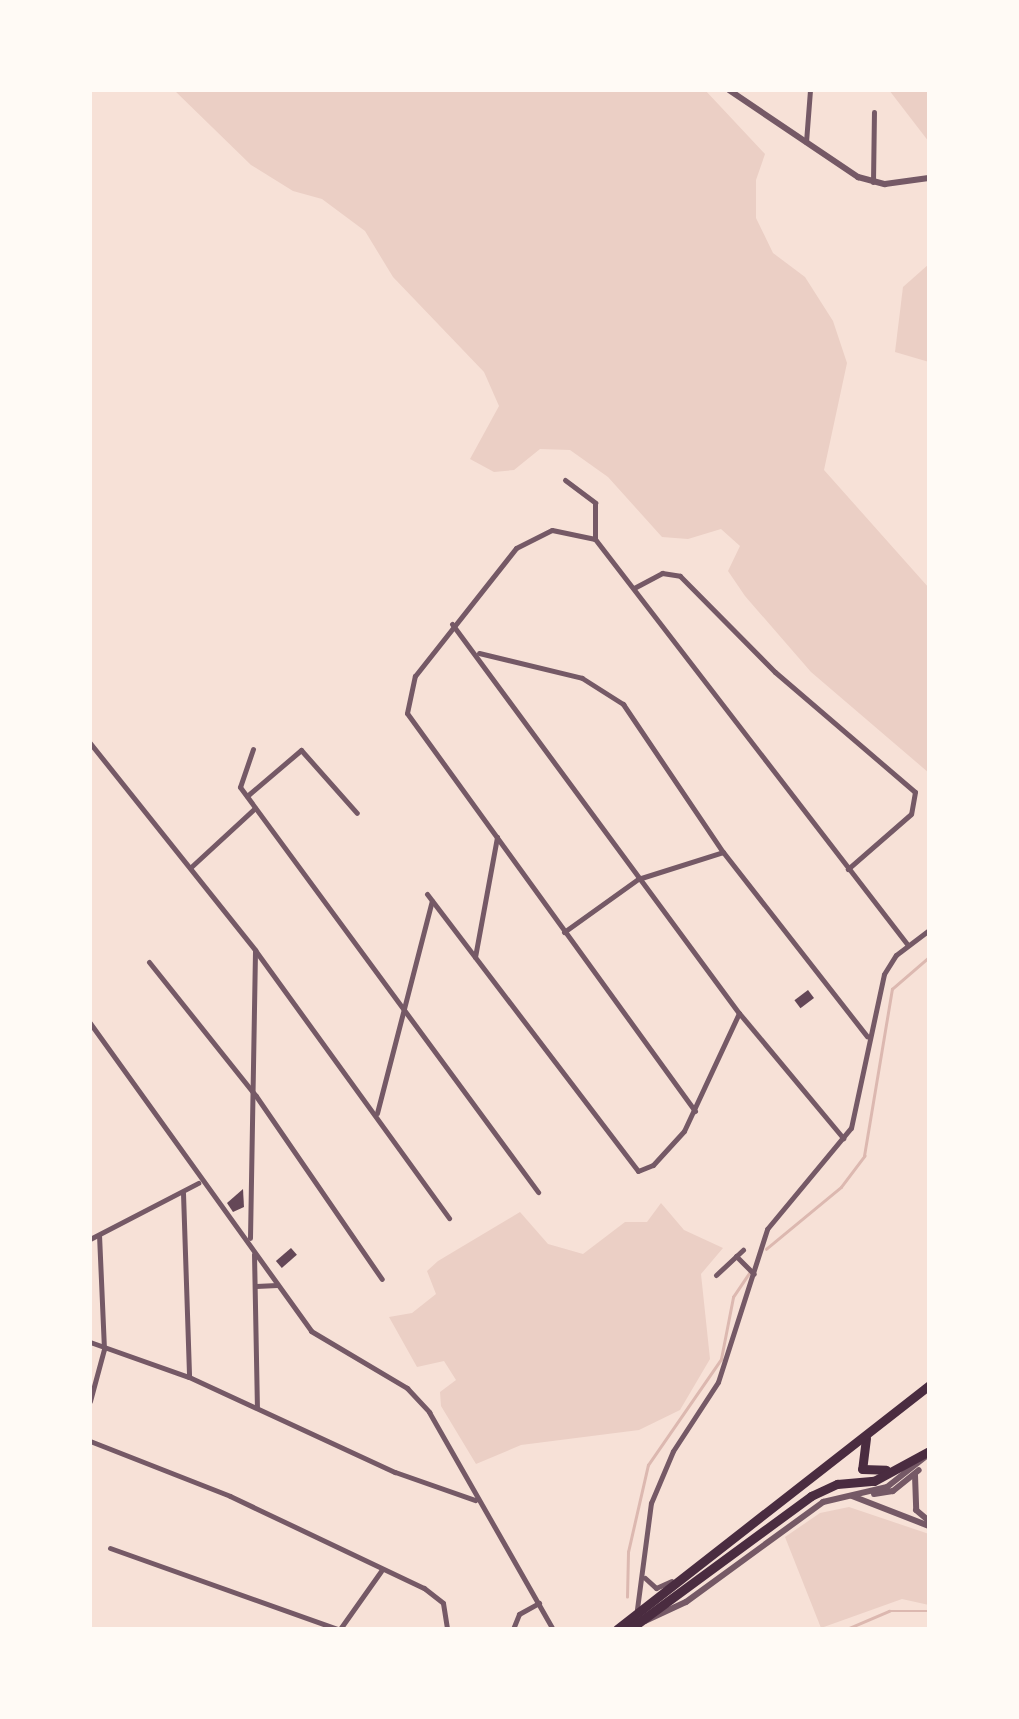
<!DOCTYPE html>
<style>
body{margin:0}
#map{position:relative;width:1019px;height:1719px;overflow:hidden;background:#f7e1d7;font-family:Commissioner,sans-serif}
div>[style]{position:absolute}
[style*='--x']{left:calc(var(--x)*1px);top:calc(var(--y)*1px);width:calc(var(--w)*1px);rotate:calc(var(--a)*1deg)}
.green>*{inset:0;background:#ebcfc5}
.stream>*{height:2.5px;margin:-1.25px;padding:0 1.25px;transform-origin:1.25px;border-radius:1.25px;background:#dcb8b0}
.building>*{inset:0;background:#644757;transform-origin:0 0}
.minor>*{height:5px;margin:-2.5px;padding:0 2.5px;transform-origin:2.5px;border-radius:2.5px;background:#755966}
.tertiary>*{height:6px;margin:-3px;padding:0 3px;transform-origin:3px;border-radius:3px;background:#755966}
.trunk>*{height:9px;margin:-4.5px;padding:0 4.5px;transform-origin:4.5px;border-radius:4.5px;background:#4a2c40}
span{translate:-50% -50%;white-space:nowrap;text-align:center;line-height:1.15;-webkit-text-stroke:8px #fffaf5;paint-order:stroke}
.frame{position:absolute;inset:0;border:92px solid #fffaf5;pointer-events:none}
</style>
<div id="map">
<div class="green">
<div style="clip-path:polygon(174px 90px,705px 90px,765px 154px,756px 180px,756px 218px,773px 253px,805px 277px,833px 321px,847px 363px,824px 470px,929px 588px,929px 773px,811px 672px,745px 596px,728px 571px,740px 546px,721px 529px,688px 539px,662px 537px,608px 477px,570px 450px,540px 449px,514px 470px,494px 472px,470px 459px,499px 406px,484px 372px,393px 277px,365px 231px,322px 199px,293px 191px,251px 165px)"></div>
<div style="clip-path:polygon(889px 90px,929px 90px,929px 142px)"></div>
<div style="clip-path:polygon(929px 264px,929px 362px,895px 352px,903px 287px)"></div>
<div style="clip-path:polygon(661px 1203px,684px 1230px,723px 1248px,701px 1274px,710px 1359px,680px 1410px,639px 1430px,521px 1445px,476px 1464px,441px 1406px,440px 1392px,456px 1380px,444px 1361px,417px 1367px,389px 1317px,412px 1313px,436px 1294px,427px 1271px,438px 1261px,520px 1212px,548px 1244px,583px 1254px,625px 1222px,647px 1222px)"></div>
<div style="clip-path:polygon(849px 1507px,929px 1534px,929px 1605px,902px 1599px,821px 1628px,785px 1537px,820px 1513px)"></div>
</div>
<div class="stream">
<div style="--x:766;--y:1249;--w:97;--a:-39.6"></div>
<div style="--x:841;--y:1187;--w:39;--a:-53"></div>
<div style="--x:864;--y:1156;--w:169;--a:-80.5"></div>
<div style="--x:892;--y:989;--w:49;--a:-40.9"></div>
<div style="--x:627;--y:1597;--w:45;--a:-88.7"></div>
<div style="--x:628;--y:1552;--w:89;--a:-77.1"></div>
<div style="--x:648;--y:1465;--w:129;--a:-55.4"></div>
<div style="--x:721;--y:1359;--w:63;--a:-79"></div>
<div style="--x:733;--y:1297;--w:29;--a:-56"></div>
<div style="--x:847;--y:1629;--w:46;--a:-23.2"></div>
<div style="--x:889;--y:1611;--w:40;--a:0"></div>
</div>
<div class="building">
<div style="left:808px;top:990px;width:10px;height:17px;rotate:53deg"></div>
<div style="clip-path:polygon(243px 1189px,244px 1207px,233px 1212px,227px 1203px)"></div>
<div style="left:291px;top:1248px;width:9px;height:20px;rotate:49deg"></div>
</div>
<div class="minor">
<div style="--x:806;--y:142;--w:52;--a:-85.6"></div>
<div style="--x:873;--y:182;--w:70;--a:-89.2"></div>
<div style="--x:565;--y:480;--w:38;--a:37"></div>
<div style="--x:595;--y:503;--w:36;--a:90"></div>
<div style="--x:634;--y:588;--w:32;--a:-28"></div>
<div style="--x:662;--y:573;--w:18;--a:9"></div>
<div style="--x:680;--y:576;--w:135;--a:45.3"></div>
<div style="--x:775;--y:672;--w:184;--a:40.6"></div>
<div style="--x:915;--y:792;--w:22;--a:100"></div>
<div style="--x:911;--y:814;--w:84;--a:138.9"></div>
<div style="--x:452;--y:624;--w:483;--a:53.6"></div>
<div style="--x:739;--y:1013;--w:163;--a:50.2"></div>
<div style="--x:479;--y:653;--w:106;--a:13.6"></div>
<div style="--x:582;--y:678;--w:49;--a:32.4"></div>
<div style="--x:623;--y:704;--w:179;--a:56"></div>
<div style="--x:723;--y:852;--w:234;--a:52"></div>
<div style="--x:90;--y:743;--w:265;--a:51.4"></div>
<div style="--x:255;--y:950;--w:331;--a:54.1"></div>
<div style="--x:253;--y:749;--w:40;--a:108.9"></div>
<div style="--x:240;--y:787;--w:503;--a:53.65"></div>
<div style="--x:247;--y:796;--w:71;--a:-40.4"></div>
<div style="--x:301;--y:750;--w:84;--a:48.4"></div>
<div style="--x:191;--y:867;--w:87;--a:-42.7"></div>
<div style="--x:427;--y:894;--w:348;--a:52.7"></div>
<div style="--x:638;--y:1171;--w:16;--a:-22"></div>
<div style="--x:653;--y:1165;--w:46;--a:-47.6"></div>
<div style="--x:684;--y:1131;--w:130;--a:-65"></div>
<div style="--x:564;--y:932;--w:91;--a:-35.6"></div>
<div style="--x:638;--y:879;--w:89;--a:-17.6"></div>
<div style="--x:475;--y:957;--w:122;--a:-79.6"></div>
<div style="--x:149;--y:962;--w:171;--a:51.4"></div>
<div style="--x:256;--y:1096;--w:222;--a:55.5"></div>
<div style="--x:90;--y:1023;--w:379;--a:54.3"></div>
<div style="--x:311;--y:1331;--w:112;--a:30.7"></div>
<div style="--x:407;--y:1388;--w:33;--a:47"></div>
<div style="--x:429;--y:1412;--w:250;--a:60.3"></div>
<div style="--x:695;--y:1111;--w:491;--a:-125.9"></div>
<div style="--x:407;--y:713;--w:38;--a:-78"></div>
<div style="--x:415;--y:676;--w:163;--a:-51.7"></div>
<div style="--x:516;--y:548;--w:40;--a:-26.6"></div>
<div style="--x:552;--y:530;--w:44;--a:11.8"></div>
<div style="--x:595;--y:539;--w:511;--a:52.39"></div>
<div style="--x:377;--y:1113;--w:219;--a:-75.5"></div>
<div style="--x:183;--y:1193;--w:184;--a:88.1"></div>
<div style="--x:250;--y:1238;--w:287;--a:-89"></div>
<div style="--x:90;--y:1239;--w:122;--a:-27.4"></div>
<div style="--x:254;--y:1254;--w:154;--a:88.9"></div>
<div style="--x:736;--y:1256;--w:25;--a:45"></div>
<div style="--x:716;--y:1275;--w:37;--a:-43"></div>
<div style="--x:256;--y:1286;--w:21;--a:-3"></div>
<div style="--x:90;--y:1342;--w:105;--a:19.5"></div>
<div style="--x:189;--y:1377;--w:227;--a:24.8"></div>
<div style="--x:395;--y:1472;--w:85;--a:19.3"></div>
<div style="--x:90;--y:1401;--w:54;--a:-74.9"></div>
<div style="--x:104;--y:1349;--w:113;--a:-92.5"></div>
<div style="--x:90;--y:1441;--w:150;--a:21.4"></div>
<div style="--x:230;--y:1496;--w:215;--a:25.4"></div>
<div style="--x:424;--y:1588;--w:24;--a:38"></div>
<div style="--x:443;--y:1603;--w:26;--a:81"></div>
<div style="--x:110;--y:1548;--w:241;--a:19.6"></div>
<div style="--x:645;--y:1578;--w:15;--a:42"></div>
<div style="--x:656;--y:1588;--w:17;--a:-24"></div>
<div style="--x:637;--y:1609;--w:107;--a:-82.5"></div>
<div style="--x:651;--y:1503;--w:56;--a:-67.1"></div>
<div style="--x:673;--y:1451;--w:82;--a:-56.9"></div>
<div style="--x:718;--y:1382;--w:161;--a:-72.2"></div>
<div style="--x:767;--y:1229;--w:131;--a:-50.3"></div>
<div style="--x:851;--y:1128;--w:157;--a:-77.9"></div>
<div style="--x:884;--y:974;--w:22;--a:-58"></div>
<div style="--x:896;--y:955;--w:41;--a:-37.1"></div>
<div style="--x:340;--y:1629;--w:71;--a:-54.7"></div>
<div style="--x:513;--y:1629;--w:16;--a:-68"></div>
<div style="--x:519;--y:1614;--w:23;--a:-29"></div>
<div style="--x:916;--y:1629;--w:4;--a:0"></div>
</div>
<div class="tertiary">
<div style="--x:729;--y:90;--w:156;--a:34"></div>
<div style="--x:858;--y:177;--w:28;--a:15"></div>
<div style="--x:885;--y:184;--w:44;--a:-7.8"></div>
<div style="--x:915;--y:1475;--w:35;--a:88"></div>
<div style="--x:916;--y:1510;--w:17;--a:40"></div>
<div style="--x:874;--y:1494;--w:19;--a:-9"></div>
<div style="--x:893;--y:1491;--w:33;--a:-39"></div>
<div style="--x:852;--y:1496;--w:83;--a:21.3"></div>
<div style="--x:645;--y:1621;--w:45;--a:-24.9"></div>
<div style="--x:686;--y:1602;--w:170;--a:-36.1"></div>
<div style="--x:823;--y:1502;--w:66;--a:-13.2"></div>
<div style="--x:887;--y:1487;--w:53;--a:-38.2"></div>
</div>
<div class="trunk">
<div style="--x:866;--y:1438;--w:31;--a:97"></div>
<div style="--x:862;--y:1469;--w:24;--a:2"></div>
<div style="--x:617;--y:1629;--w:396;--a:-38"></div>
<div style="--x:630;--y:1629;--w:225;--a:-36.3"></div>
<div style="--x:811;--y:1496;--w:29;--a:-25"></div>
<div style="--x:837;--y:1484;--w:37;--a:-5"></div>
<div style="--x:874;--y:1481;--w:63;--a:-28.6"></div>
</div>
<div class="frame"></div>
</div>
